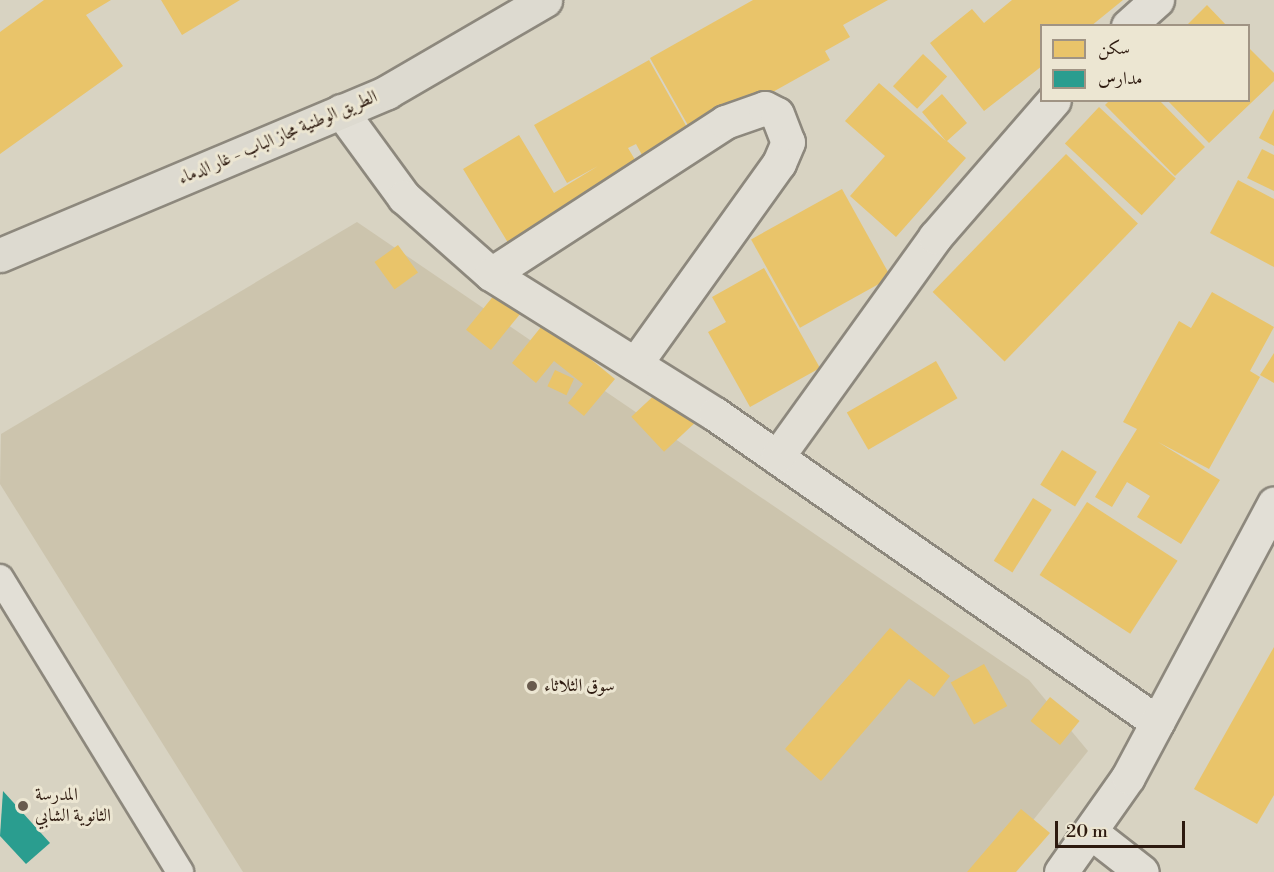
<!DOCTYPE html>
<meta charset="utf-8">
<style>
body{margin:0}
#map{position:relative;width:1274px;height:872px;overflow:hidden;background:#d8d3c2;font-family:"Libre Bodoni",Amiri,serif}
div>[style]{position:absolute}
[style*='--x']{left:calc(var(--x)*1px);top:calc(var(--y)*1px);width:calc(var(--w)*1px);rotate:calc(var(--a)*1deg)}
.green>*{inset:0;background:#ccc4ad}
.homes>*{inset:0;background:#e9c46a;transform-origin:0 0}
.schools>*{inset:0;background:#2a9d8f}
.roads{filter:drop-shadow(2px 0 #8d887d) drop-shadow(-2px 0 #8d887d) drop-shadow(0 2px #8d887d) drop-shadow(0 -2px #8d887d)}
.lane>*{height:26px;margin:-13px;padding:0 13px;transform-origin:13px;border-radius:13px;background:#e2dfd6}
.street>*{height:33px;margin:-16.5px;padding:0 16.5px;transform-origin:16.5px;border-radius:16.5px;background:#e2dfd6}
.secondary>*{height:33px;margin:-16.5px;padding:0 16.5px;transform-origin:16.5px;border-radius:16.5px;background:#e2dfd6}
.primary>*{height:33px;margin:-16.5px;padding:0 16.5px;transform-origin:16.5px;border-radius:16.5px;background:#dddad0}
.dots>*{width:16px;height:16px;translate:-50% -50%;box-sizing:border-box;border:3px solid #ece6d2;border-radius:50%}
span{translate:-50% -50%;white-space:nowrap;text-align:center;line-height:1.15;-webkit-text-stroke:6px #ece6d2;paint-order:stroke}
.street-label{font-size:18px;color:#2d1a0f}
.poi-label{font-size:18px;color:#2d1a0f}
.left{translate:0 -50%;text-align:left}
.legend{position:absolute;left:1040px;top:24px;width:210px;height:78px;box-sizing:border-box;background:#ece6d2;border:2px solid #a09484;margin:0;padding:8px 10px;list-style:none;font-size:18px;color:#2d1a0f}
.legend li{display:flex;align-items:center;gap:12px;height:30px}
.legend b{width:30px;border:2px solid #a09484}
.scale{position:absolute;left:1055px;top:821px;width:130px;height:27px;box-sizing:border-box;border:3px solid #2d1a0f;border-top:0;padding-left:8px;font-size:18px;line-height:21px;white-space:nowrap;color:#2d1a0f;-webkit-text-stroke:4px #ece6d2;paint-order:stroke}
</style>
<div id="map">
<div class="green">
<div style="clip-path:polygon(357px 222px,1029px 680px,1088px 751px,992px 872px,243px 872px,0 484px,1px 434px)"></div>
</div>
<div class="homes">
<div style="clip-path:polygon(44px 0,111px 0,86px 15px,123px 66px,0 154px,0 32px)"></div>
<div style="clip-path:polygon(161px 0,240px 0,182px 35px)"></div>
<div style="clip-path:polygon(753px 0,888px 0,843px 25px,850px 37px,825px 51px,830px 60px,694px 136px,650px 58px)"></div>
<div style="clip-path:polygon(1012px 0,1123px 0,1091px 26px,1042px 26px,1042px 66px,984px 111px,930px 43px,972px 9px,984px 23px)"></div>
<div style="clip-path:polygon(1207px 5px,1227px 26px,1186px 26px)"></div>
<div style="clip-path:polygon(1248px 47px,1274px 73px,1274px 81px,1209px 143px,1167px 100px,1248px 100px)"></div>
<div style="left:923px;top:54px;width:33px;height:44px;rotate:43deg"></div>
<div style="clip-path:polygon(649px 60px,693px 138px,647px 164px,636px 144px,628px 148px,643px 173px,513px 251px,463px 169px,519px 135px,554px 193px,598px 166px,567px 183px,534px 125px)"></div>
<div style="clip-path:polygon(879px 83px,946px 141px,922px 112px,942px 94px,967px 123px,947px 141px,966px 158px,896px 237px,850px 196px,885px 156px,845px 121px)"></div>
<div style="clip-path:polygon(1110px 100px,1159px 100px,1205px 147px,1175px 176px,1105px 105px)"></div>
<div style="left:1099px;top:107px;width:105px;height:50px;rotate:43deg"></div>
<div style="clip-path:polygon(1274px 109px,1274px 146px,1259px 138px)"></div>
<div style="clip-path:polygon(1262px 149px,1274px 155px,1274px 191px,1247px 178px)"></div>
<div style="left:1066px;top:154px;width:100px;height:192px;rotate:44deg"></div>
<div style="clip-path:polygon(1238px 180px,1274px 199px,1274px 267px,1210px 233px)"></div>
<div style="left:842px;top:189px;width:101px;height:104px;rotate:61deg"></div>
<div style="left:398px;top:245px;width:34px;height:29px;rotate:54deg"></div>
<div style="clip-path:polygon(764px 268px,820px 368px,750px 407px,708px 332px,726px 322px,712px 297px)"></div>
<div style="clip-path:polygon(1212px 292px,1274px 327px,1250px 371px,1260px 377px,1209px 469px,1158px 442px,1220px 480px,1181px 544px,1137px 517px,1150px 496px,1127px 482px,1112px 507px,1095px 497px,1137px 429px,1123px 422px,1179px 321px,1191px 328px)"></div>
<div style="left:495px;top:294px;width:32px;height:46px;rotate:39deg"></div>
<div style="clip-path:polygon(545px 322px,615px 379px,584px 416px,568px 403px,583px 384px,554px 361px,536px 383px,512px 363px)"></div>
<div style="clip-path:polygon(1274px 353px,1274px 383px,1260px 375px)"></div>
<div style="left:936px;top:361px;width:43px;height:103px;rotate:60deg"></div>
<div style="left:555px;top:370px;width:21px;height:18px;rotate:25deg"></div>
<div style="left:662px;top:388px;width:48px;height:42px;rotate:47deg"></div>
<div style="left:1062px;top:450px;width:41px;height:41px;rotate:32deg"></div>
<div style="left:1033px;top:498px;width:22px;height:74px;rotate:32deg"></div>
<div style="left:1087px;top:502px;width:108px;height:87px;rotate:33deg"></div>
<div style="clip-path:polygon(890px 628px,950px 676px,934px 697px,909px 679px,821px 781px,785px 749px)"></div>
<div style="clip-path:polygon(1274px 647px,1274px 795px,1257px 824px,1194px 789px)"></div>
<div style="left:984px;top:664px;width:48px;height:38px;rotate:61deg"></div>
<div style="left:1050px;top:697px;width:38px;height:31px;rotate:39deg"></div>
<div style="clip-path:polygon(1021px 809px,1050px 833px,1016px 872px,967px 872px)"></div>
</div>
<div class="schools">
<div style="clip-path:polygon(3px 791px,50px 843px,26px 864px,0 836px)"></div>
</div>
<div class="roads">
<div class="lane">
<div style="--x:0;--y:578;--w:345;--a:58.5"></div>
</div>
<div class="street">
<div style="--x:1128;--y:26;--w:39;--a:-42"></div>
<div style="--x:341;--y:111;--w:107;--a:53.8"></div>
<div style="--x:404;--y:197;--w:116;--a:41.5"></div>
<div style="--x:491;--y:274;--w:264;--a:32"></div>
<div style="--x:715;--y:414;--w:539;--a:34.87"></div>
<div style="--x:491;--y:274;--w:279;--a:-33"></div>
<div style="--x:725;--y:122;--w:42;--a:-19.3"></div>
<div style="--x:765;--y:108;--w:13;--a:27"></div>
<div style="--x:777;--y:114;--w:30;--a:69"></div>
<div style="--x:788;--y:142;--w:23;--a:113"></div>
<div style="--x:779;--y:163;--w:247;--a:125.6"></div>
<div style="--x:777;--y:457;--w:271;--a:-54.3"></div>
<div style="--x:935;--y:237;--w:181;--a:-49"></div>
<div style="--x:1092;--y:833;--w:63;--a:38"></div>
</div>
<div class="secondary">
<div style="--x:1061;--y:872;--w:116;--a:-54.8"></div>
<div style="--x:1128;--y:777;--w:310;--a:-61.9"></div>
</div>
<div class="primary">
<div style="--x:0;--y:255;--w:420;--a:-22.8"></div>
<div style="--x:387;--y:92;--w:183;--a:-30.2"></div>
</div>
</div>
<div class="dots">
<div style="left:532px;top:686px;background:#695b4e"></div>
<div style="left:23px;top:806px;background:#695b4e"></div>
</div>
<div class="street-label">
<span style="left:278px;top:138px;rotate:-23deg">الطريق الوطنية مجاز الباب - غار الدماء</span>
</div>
<div class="poi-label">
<span class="left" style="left:544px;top:686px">سوق الثلاثاء</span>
<span class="left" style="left:35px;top:806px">المدرسة<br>الثانوية الشابي</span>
</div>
<ul class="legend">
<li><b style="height:16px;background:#e9c46a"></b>سكن</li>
<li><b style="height:16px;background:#2a9d8f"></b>مدارس</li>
</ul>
<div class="scale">20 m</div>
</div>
